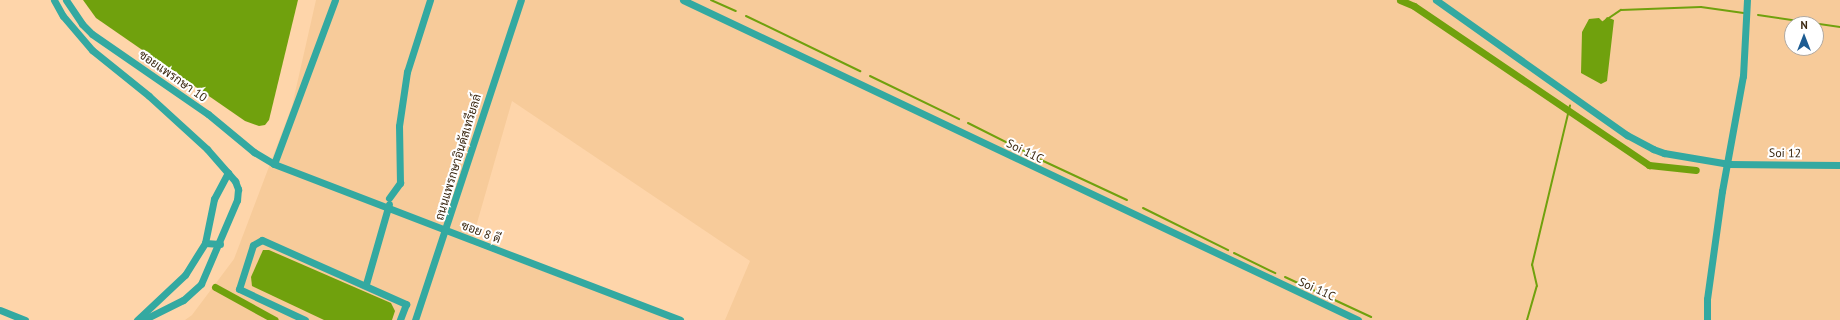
<!DOCTYPE html>
<meta charset="utf-8">
<style>
body{margin:0}
#map{position:relative;width:1840px;height:320px;overflow:hidden;background:#fed5aa;font-family:"PT Sans",Sarabun,sans-serif}
div>[style]{position:absolute}
[style*='--x']{left:calc(var(--x)*1px);top:calc(var(--y)*1px);width:calc(var(--w)*1px);rotate:calc(var(--a)*1deg)}
.built>*{inset:0;background:#f7cb9a}
.water>*{inset:0;background:#70a10d}
.stream>*{height:2px;margin:-1px;padding:0 1px;transform-origin:1px;border-radius:1px;background:#70a10d}
.canal>*{height:7px;margin:-3.5px;padding:0 3.5px;transform-origin:3.5px;border-radius:3.5px;background:#70a10d}
.minor>*{height:7px;margin:-3.5px;padding:0 3.5px;transform-origin:3.5px;border-radius:3.5px;background:#33a9a1}
span{translate:-50% -50%;white-space:nowrap;text-align:center;line-height:1.15;-webkit-text-stroke:4px #fff;paint-order:stroke}
.street-label{font-size:12px;color:#3c2912}
.north{position:absolute;left:1784px;top:16px;width:40px;height:40px;box-sizing:border-box;background:#fff;border:1px solid #b1a9a0;border-radius:50%;rotate:0deg;font-size:11px;font-weight:700;line-height:16px;text-align:center;color:#3c2912}
.north::after{content:'';display:block;margin:auto;width:14px;height:18px;background:#1d5c92;clip-path:polygon(50% 0,100% 100%,50% 72%,0 100%)}
</style>
<div id="map">
<div class="built">
<div style="clip-path:polygon(evenodd,316px 0,1840px 0,1840px 320px,725px 320px,750px 261px,512px 101px,471px 244px,673px 320px,185px 320px,192px 315px,234px 259px,292px 106px,316px 0,1792px 24px,1816px 24px,1816px 48px,1792px 48px,1792px 24px)"></div>
</div>
<div class="water">
<div style="clip-path:polygon(83px 0,298px 0,269px 120px,265px 125px,259px 126px,245px 121px,96px 18px)"></div>
<div style="clip-path:polygon(1607px 17px,1614px 20px,1607px 81px,1601px 84px,1581px 73px,1582px 32px,1589px 19px,1599px 18px,1603px 22px)"></div>
<div style="clip-path:polygon(263px 250px,269px 250px,391px 303px,395px 311px,392px 320px,324px 320px,252px 286px,251px 277px)"></div>
</div>
<div class="stream">
<div style="--x:711;--y:0;--w:27;--a:24"></div>
<div style="--x:1758;--y:15;--w:83;--a:8.3"></div>
<div style="--x:746;--y:16;--w:127;--a:25.8"></div>
<div style="--x:1603;--y:22;--w:22;--a:-34"></div>
<div style="--x:1621;--y:10;--w:80;--a:-2.1"></div>
<div style="--x:1701;--y:7;--w:43;--a:7.9"></div>
<div style="--x:870;--y:76;--w:99;--a:25.8"></div>
<div style="--x:968;--y:123;--w:69;--a:26.6"></div>
<div style="--x:1039;--y:159;--w:97;--a:25"></div>
<div style="--x:1143;--y:208;--w:95;--a:26.3"></div>
<div style="--x:1234;--y:253;--w:46;--a:26"></div>
<div style="--x:1285;--y:277;--w:95;--a:24.9"></div>
<div style="--x:1527;--y:320;--w:35;--a:-74"></div>
<div style="--x:1537;--y:286;--w:22;--a:-103"></div>
<div style="--x:1532;--y:265;--w:164;--a:-76.6"></div>
</div>
<div class="canal">
<div style="--x:1400;--y:0;--w:15;--a:23"></div>
<div style="--x:1414;--y:6;--w:284;--a:34.1"></div>
<div style="--x:1649;--y:165;--w:47;--a:6.1"></div>
<div style="--x:215;--y:287;--w:68;--a:28.8"></div>
</div>
<div class="minor">
<div style="--x:54;--y:0;--w:18;--a:61"></div>
<div style="--x:63;--y:16;--w:45;--a:49.5"></div>
<div style="--x:92;--y:50;--w:73;--a:38.9"></div>
<div style="--x:149;--y:96;--w:79;--a:42.4"></div>
<div style="--x:207;--y:149;--w:43;--a:48.8"></div>
<div style="--x:235;--y:181;--w:9;--a:69"></div>
<div style="--x:238;--y:189;--w:11;--a:95"></div>
<div style="--x:237;--y:200;--w:91;--a:113.2"></div>
<div style="--x:201;--y:284;--w:24;--a:138"></div>
<div style="--x:183;--y:300;--w:45;--a:153.4"></div>
<div style="--x:66;--y:0;--w:29;--a:56"></div>
<div style="--x:82;--y:24;--w:14;--a:45"></div>
<div style="--x:92;--y:34;--w:141;--a:34.6"></div>
<div style="--x:208;--y:114;--w:60;--a:39.6"></div>
<div style="--x:254;--y:152;--w:23;--a:31"></div>
<div style="--x:274;--y:164;--w:435;--a:21"></div>
<div style="--x:683;--y:0;--w:747;--a:25.36"></div>
<div style="--x:1436;--y:0;--w:234;--a:35.3"></div>
<div style="--x:1627;--y:135;--w:30;--a:28"></div>
<div style="--x:1653;--y:149;--w:12;--a:20"></div>
<div style="--x:1664;--y:153;--w:66;--a:9.6"></div>
<div style="--x:1729;--y:164;--w:111;--a:0.5"></div>
<div style="--x:274;--y:164;--w:175;--a:-69.6"></div>
<div style="--x:389;--y:198;--w:19;--a:-54"></div>
<div style="--x:400;--y:183;--w:57;--a:-91"></div>
<div style="--x:399;--y:126;--w:55;--a:-81.6"></div>
<div style="--x:407;--y:72;--w:76;--a:-72.3"></div>
<div style="--x:220;--y:244;--w:15;--a:-176"></div>
<div style="--x:205;--y:243;--w:45;--a:-78.4"></div>
<div style="--x:214;--y:199;--w:30;--a:-62"></div>
<div style="--x:366;--y:284;--w:83;--a:-74"></div>
<div style="--x:0;--y:310;--w:27;--a:22"></div>
<div style="--x:137;--y:320;--w:66;--a:-43.2"></div>
<div style="--x:185;--y:275;--w:38;--a:-58"></div>
<div style="--x:305;--y:320;--w:73;--a:-154.8"></div>
<div style="--x:239;--y:289;--w:46;--a:-72.3"></div>
<div style="--x:253;--y:245;--w:10;--a:-29"></div>
<div style="--x:262;--y:240;--w:158;--a:24"></div>
<div style="--x:406;--y:304;--w:17;--a:111"></div>
<div style="--x:415;--y:320;--w:337;--a:-71.7"></div>
<div style="--x:1707;--y:320;--w:21;--a:-90"></div>
<div style="--x:1707;--y:299;--w:109;--a:-82.1"></div>
<div style="--x:1722;--y:191;--w:117;--a:-79.7"></div>
<div style="--x:1743;--y:76;--w:76;--a:-87"></div>
</div>
<div class="street-label">
<span style="left:173px;top:76px;rotate:35deg">ซอยแพรกษา 10</span>
<span style="left:1025px;top:151px;rotate:26deg">Soi 11C</span>
<span style="left:1785px;top:153px;rotate:1deg">Soi 12</span>
<span style="left:458px;top:157px;rotate:-73deg">ถนนแพรกษาอินดัสเทรียลล์</span>
<span style="left:481px;top:232px;rotate:21deg">ซอย 8 ดี</span>
<span style="left:1317px;top:289px;rotate:25deg">Soi 11C</span>
</div>
<div class="north">N</div>
</div>
